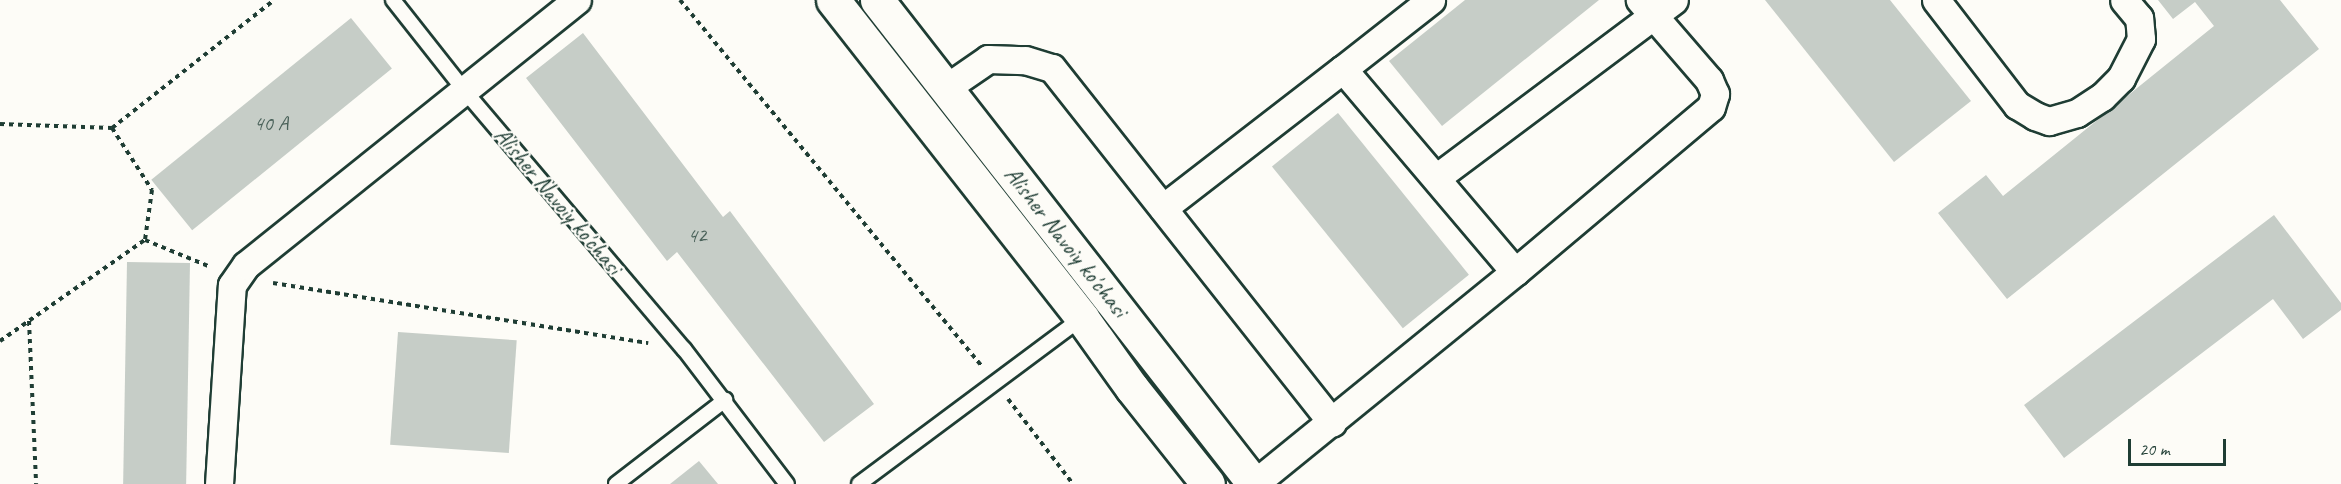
<!DOCTYPE html>
<meta charset="utf-8">
<style>
body{margin:0}
#map{position:relative;width:2341px;height:484px;overflow:hidden;background:#fdfcf7;font-family:Caveat,sans-serif}
div>[style]{position:absolute}
[style*='--x']{left:calc(var(--x)*1px);top:calc(var(--y)*1px);width:calc(var(--w)*1px);rotate:calc(var(--a)*1deg)}
.building>*{inset:0;background:#c6cdc7;transform-origin:0 0}
.path>*{height:4px;margin-top:-2px;transform-origin:0;background:repeating-linear-gradient(90deg,#1f3d34 0 4.5px,transparent 0 9px)}
.roads{filter:drop-shadow(2px 0 #1f3d34) drop-shadow(-2px 0 #1f3d34) drop-shadow(0 2px #1f3d34) drop-shadow(0 -2px #1f3d34)}
.service>*{height:14px;margin:-7px;padding:0 7px;transform-origin:7px;border-radius:7px;background:#fdfcf7}
.minor>*{height:27px;margin:-13.5px;padding:0 13.5px;transform-origin:13.5px;border-radius:13.5px;background:#fdfcf7}
.secondary>*{height:33px;margin:-16.5px;padding:0 16.5px;transform-origin:16.5px;border-radius:16.5px;background:#fdfcf7}
span{translate:-50% -50%;white-space:nowrap;text-align:center;line-height:1.15;-webkit-text-stroke:4.5px #fdfcf7;paint-order:stroke}
.number-label{font-size:21px;color:#496159}
.number-label span{-webkit-text-stroke-width:0}
.street-label{font-size:24px;color:#1f3d34}
.scale{position:absolute;left:2128px;top:439px;width:98px;height:27px;box-sizing:border-box;border:3px solid #1f3d34;border-top:0;padding-left:8px;font-size:18px;line-height:21px;white-space:nowrap;color:#1f3d34;-webkit-text-stroke:4px #fdfcf7;paint-order:stroke}
</style>
<div id="map">
<div class="building">
<div style="clip-path:polygon(1465px 0,1599px 0,1442px 126px,1389px 61px)"></div>
<div style="clip-path:polygon(1765px 0,1890px 0,1971px 101px,1894px 162px)"></div>
<div style="clip-path:polygon(2158px 0,2280px 0,2319px 49px,2007px 299px,1938px 213px,1986px 175px,2003px 196px,2214px 26px,2195px 2px,2173px 19px)"></div>
<div style="left:351px;top:18px;width:65px;height:257px;rotate:51deg"></div>
<div style="clip-path:polygon(583px 33px,723px 217px,730px 211px,874px 404px,824px 442px,677px 252px,667px 261px,526px 78px)"></div>
<div style="left:1338px;top:113px;width:208px;height:85px;rotate:51deg"></div>
<div style="clip-path:polygon(2274px 215px,2341px 303px,2341px 310px,2303px 339px,2273px 299px,2064px 458px,2024px 405px)"></div>
<div style="left:127px;top:262px;width:63px;height:222px;rotate:1deg"></div>
<div style="left:398px;top:332px;width:119px;height:113px;rotate:4deg"></div>
<div style="clip-path:polygon(699px 461px,718px 484px,670px 484px)"></div>
</div>
<div class="path">
<div style="--x:680;--y:0;--w:473;--a:50.5"></div>
<div style="--x:0;--y:124;--w:112;--a:2"></div>
<div style="--x:112;--y:128;--w:206;--a:-38.3"></div>
<div style="--x:112;--y:128;--w:74;--a:57.2"></div>
<div style="--x:152;--y:190;--w:50;--a:98"></div>
<div style="--x:273;--y:283;--w:380;--a:9.1"></div>
<div style="--x:29;--y:321;--w:163;--a:87.5"></div>
<div style="--x:0;--y:341;--w:177;--a:-34.9"></div>
<div style="--x:145;--y:240;--w:68;--a:22.4"></div>
<div style="--x:1008;--y:399;--w:107;--a:52.6"></div>
</div>
<div class="roads">
<div class="service">
<div style="--x:393;--y:0;--w:115;--a:51.7"></div>
<div style="--x:464;--y:90;--w:340;--a:49.7"></div>
<div style="--x:684;--y:349;--w:170;--a:52.7"></div>
<div style="--x:616;--y:484;--w:138;--a:-37.6"></div>
<div style="--x:859;--y:484;--w:279;--a:-36.7"></div>
</div>
<div class="minor">
<div style="--x:1936;--y:0;--w:133;--a:52.4"></div>
<div style="--x:2017;--y:105;--w:21;--a:31"></div>
<div style="--x:2035;--y:116;--w:15;--a:20"></div>
<div style="--x:2049;--y:121;--w:29;--a:-16"></div>
<div style="--x:2077;--y:113;--w:30;--a:-33"></div>
<div style="--x:2102;--y:97;--w:27;--a:-45"></div>
<div style="--x:2121;--y:78;--w:44;--a:-62.9"></div>
<div style="--x:2141;--y:39;--w:21;--a:-95"></div>
<div style="--x:2139;--y:18;--w:23;--a:-130"></div>
<div style="--x:946;--y:88;--w:51;--a:-34.6"></div>
<div style="--x:988;--y:59;--w:37;--a:2"></div>
<div style="--x:1025;--y:60;--w:28;--a:17"></div>
<div style="--x:1052;--y:68;--w:452;--a:51.7"></div>
<div style="--x:1436;--y:178;--w:297;--a:-36.8"></div>
<div style="--x:1163;--y:208;--w:227;--a:-37.7"></div>
<div style="--x:1515;--y:272;--w:256;--a:-40.1"></div>
<div style="--x:1711;--y:107;--w:14;--a:-73"></div>
<div style="--x:1715;--y:94;--w:15;--a:-113"></div>
<div style="--x:1709;--y:80;--w:106;--a:-130.8"></div>
<div style="--x:219;--y:484;--w:199;--a:-86.3"></div>
<div style="--x:232;--y:285;--w:24;--a:-55"></div>
<div style="--x:246;--y:265;--w:424;--a:-38.7"></div>
<div style="--x:1254;--y:484;--w:336;--a:-39.1"></div>
<div style="--x:1515;--y:272;--w:266;--a:-130.3"></div>
<div style="--x:1343;--y:69;--w:112;--a:-38.1"></div>
</div>
<div class="secondary">
<div style="--x:833;--y:0;--w:404;--a:51.9"></div>
<div style="--x:1082;--y:318;--w:86;--a:54.5"></div>
<div style="--x:1132;--y:388;--w:122;--a:51.6"></div>
<div style="--x:877;--y:0;--w:614;--a:52.08"></div>
</div>
</div>
<div class="number-label">
<span style="left:271px;top:123px">40 А</span>
<span style="left:697px;top:235px">42</span>
</div>
<div class="street-label">
<span style="left:558px;top:201px;rotate:50deg">Alisher Navoiy ko'chasi</span>
<span style="left:1066px;top:242px;rotate:52deg">Alisher Navoiy ko'chasi</span>
</div>
<div class="scale">20 m</div>
</div>
